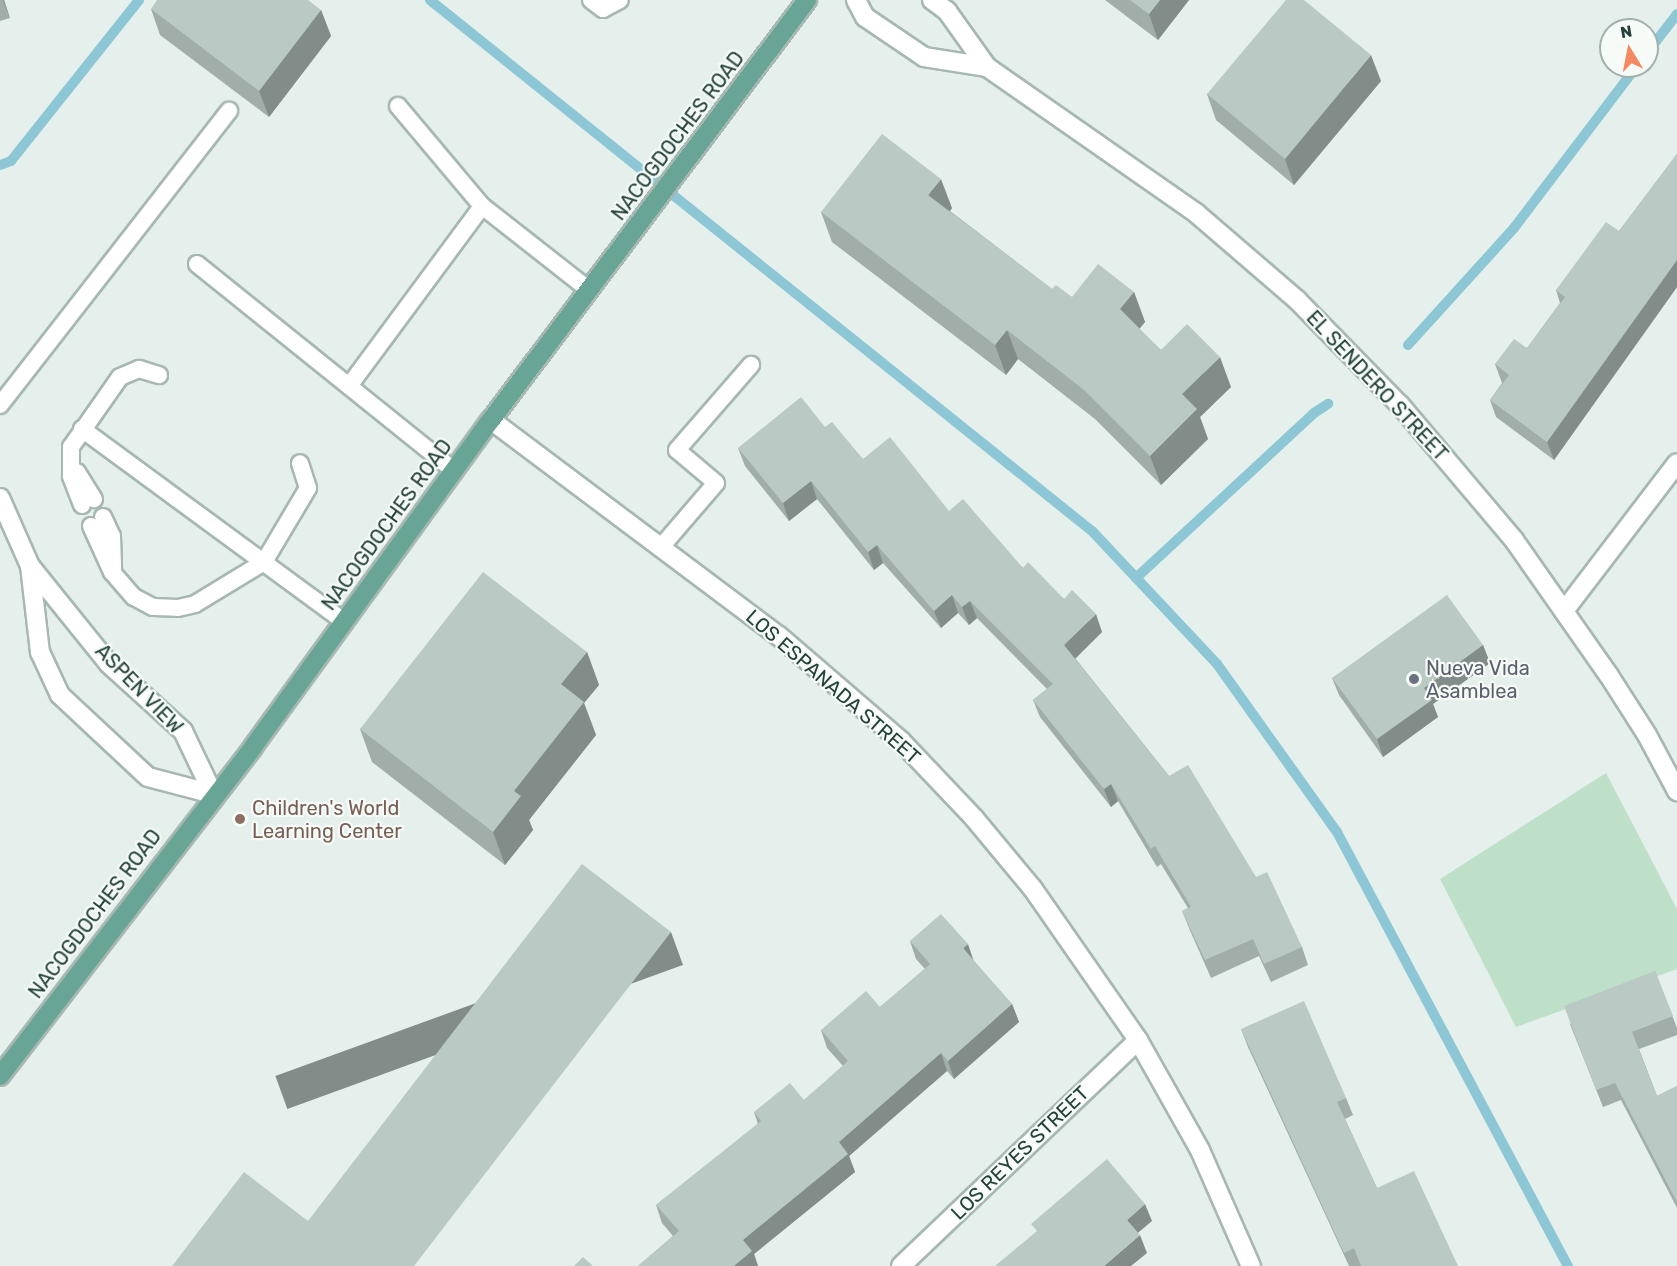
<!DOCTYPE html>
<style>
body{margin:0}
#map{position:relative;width:1677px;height:1266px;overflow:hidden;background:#e5efeb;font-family:Rubik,sans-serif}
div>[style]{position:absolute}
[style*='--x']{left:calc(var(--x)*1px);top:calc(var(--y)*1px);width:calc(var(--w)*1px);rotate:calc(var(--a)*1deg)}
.green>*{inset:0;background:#bee0c8}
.stream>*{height:10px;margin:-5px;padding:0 5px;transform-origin:5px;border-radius:5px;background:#8dc6d4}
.roads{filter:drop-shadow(2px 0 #a7b7b2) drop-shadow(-2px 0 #a7b7b2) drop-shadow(0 2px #a7b7b2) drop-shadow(0 -2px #a7b7b2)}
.service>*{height:16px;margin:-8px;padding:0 8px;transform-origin:8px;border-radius:8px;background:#fff}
.minor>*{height:18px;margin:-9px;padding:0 9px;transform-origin:9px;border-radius:9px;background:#fff}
.tertiary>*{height:18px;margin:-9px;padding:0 9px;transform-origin:9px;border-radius:9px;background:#fff}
.primary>*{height:18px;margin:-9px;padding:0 9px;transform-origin:9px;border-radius:9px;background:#69a597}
.wall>*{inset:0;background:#a0ada9}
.shaded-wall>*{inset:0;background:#828d89;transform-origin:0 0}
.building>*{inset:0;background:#bac9c4}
.dots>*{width:16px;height:16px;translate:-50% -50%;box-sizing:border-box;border:3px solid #f6fbf8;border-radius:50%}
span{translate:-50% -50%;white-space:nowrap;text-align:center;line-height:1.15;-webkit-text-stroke:4.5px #f6fbf8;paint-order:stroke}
.street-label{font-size:20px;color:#23413a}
.worship-label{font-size:20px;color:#5b616d}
.left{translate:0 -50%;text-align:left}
.education-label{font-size:20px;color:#785e54}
.north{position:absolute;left:1599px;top:18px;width:60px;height:60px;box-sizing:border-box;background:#f6fbf8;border:2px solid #a2b1ac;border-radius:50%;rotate:350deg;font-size:16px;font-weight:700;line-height:24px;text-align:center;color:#23413a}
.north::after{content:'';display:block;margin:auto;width:21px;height:27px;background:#f4885e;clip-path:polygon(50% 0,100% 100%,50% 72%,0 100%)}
</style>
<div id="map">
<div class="green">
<div style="clip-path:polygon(1606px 773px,1677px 909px,1677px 969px,1516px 1027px,1440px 879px)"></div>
</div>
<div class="stream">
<div style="--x:430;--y:0;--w:850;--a:38.74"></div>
<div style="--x:1093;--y:532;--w:181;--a:46.8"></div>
<div style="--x:1217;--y:664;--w:206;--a:54.5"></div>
<div style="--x:1337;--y:832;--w:492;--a:62"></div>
<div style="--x:1647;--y:53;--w:49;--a:-52.4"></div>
<div style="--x:0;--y:165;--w:12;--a:-20"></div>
<div style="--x:11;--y:161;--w:206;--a:-51.5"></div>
<div style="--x:1408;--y:345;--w:158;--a:-47.8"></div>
<div style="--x:1514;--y:228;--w:203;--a:-52.8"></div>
<div style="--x:1136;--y:578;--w:243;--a:-42.8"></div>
<div style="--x:1314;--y:413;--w:17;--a:-33"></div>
</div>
<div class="roads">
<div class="service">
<div style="--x:591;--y:0;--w:15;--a:37"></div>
<div style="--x:603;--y:9;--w:19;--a:-28"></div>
<div style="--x:398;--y:106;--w:131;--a:50"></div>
<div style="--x:197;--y:264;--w:330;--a:38.8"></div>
<div style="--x:349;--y:386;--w:224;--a:-53.5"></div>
<div style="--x:482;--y:206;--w:136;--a:38.1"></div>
<div style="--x:0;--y:405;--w:373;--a:-52.1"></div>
<div style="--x:82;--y:429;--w:326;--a:36.3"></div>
<div style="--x:77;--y:472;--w:32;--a:58"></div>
<div style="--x:82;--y:505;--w:31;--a:-111"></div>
<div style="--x:71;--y:476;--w:29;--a:-90"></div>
<div style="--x:71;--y:447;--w:85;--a:-55"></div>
<div style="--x:120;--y:377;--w:21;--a:-23"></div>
<div style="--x:139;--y:369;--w:21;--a:17"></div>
<div style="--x:103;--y:517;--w:21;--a:65"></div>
<div style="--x:112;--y:536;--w:32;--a:88"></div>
<div style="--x:91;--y:526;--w:51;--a:65.5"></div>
<div style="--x:112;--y:572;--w:33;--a:49"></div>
<div style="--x:134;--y:597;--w:21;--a:28"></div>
<div style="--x:153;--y:607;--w:25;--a:2"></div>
<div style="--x:178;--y:608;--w:17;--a:-13"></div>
<div style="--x:195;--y:604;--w:81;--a:-31.3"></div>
<div style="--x:264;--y:562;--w:86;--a:-59.3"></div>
<div style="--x:308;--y:488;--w:26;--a:-108"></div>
<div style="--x:661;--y:547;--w:84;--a:-49.3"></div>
<div style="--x:716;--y:483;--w:51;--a:-139.8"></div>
<div style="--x:677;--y:450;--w:113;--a:-49"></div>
</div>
<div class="minor">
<div style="--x:491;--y:420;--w:360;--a:36.9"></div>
<div style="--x:779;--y:636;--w:161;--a:40.7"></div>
<div style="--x:901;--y:741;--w:106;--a:46.5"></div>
<div style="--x:974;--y:818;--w:92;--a:50.3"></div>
<div style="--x:1033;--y:889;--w:184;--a:55.2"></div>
<div style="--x:1138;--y:1040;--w:126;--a:60.6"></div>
<div style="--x:1200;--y:1150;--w:127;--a:66.3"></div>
<div style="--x:0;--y:498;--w:74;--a:66.2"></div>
<div style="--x:30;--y:566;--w:126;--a:51.1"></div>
<div style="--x:109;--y:664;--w:100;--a:42.2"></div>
<div style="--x:183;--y:731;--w:70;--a:64.5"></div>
<div style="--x:30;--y:566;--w:87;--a:83.4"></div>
<div style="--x:40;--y:652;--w:47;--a:65.1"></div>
<div style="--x:60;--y:695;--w:120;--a:43"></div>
<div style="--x:148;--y:777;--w:67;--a:14.7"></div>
<div style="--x:1564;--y:611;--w:186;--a:-52.6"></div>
<div style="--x:901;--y:1266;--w:327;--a:-43.6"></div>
</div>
<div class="tertiary">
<div style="--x:856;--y:0;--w:19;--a:62"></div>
<div style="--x:865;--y:17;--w:71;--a:34.1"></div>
<div style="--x:924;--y:57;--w:64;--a:9"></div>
<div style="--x:932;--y:0;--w:19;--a:36"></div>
<div style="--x:947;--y:11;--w:69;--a:54.5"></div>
<div style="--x:987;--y:67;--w:255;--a:34.9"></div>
<div style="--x:1196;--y:213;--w:133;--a:40.7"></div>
<div style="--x:1297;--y:300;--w:147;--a:45.6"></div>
<div style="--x:1400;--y:405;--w:177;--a:49.8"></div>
<div style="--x:1514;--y:540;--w:164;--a:55"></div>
<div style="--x:1608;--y:674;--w:72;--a:57.4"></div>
<div style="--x:1647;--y:735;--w:64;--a:61.8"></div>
</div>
<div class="primary">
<div style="--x:0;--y:1076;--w:415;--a:-52.4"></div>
<div style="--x:253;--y:747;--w:404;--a:-54"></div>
<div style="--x:491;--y:420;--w:526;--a:-53.04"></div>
</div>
</div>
<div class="wall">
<div style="clip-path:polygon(0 0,4px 0,10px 18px,0 21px)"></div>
<div style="clip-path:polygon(1105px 0,1189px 0,1158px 40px)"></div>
<div style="clip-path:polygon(151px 9px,321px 10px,331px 36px,269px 117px,160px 35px)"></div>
<div style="clip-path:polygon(1381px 81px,1294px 185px,1216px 120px,1207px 94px)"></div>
<div style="clip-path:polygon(1677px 154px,1677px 287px,1554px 460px,1496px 417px,1490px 400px,1502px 383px,1495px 364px,1527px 348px,1560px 303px,1556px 290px,1619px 231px)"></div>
<div style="clip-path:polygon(952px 208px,950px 211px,1052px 289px,1072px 297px,1134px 292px,1145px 322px,1139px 329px,1161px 350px,1231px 387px,1200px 417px,1208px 439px,1161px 485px,1095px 419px,1018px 359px,1006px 375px,832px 242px,821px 212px)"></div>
<div style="clip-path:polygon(825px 427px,863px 459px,949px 511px,1064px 599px,1102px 632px,1075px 658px,1169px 776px,1256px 877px,1302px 947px,1308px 965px,1271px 982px,1259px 956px,1211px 978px,1189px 928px,1182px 911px,1188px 908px,1161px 864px,1157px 867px,1118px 801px,1111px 807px,1040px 717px,1033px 700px,1047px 689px,977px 618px,969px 625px,958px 613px,941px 628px,883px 563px,874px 570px,817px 499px,789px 521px,745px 466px,738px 448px)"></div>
<div style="clip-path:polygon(1483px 645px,1490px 663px,1433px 704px,1438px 717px,1383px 757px,1339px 695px,1332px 678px)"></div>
<div style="clip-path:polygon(587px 652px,599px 685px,584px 703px,596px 735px,529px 820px,533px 830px,505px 865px,372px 762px,360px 729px)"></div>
<div style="clip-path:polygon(910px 941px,974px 962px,1012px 1004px,1019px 1022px,954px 1079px,947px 1071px,849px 1156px,855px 1172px,754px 1254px,758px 1266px,638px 1266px,673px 1236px,662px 1223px,656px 1205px,758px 1124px,754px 1112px,804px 1100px,843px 1066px,827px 1048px,821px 1030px,880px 1007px,925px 969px,916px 959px)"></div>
<div style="clip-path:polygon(1655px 971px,1677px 1028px,1677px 1035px,1639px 1049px,1657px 1096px,1677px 1086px,1677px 1208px,1621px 1100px,1603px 1107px,1570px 1024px)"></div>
<div style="clip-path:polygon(1241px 1029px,1346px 1098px,1353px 1115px,1345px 1119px,1377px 1188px,1458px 1266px,1349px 1266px,1248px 1047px)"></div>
</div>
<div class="shaded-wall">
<div style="clip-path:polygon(3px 0,4px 0,10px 18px)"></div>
<div style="clip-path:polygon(1160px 0,1189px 0,1158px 40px,1149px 14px)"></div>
<div style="clip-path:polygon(321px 10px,331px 36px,269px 117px,259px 91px)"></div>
<div style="clip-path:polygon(1371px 55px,1381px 81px,1294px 185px,1285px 159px)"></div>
<div style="clip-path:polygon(941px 179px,952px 208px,939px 225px,928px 195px)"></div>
<div style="clip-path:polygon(1677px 260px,1677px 287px,1554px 460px,1547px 442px)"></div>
<div style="clip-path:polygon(1134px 292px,1145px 322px,1131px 339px,1120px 309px)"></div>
<div style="clip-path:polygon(1007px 330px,1018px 359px,1006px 375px,995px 345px)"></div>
<div style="clip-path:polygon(1220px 357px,1231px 387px,1200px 417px,1208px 439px,1161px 485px,1150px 456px,1182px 394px)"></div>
<div style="clip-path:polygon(811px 481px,817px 499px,789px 521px,783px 503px)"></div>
<div style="clip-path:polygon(877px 545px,883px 563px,874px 570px,868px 552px)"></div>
<div style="clip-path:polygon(952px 595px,958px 613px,941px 628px,934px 611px)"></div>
<div style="clip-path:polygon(970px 601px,977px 618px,969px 625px,962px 607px)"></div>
<div style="clip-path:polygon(1096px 614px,1102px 632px,1071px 663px,1064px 645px)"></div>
<div style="clip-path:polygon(1483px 645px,1490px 663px,1433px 704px,1438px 717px,1383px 757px,1377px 739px,1424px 688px)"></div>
<div style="clip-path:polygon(587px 652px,599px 685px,584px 703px,596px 735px,529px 820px,533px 830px,505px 865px,493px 832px,514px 791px,561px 684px)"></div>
<div style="clip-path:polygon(1111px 784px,1118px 801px,1111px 807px,1104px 789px)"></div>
<div style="left:671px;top:932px;width:35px;height:421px;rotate:70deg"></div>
<div style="clip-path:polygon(968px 944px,974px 962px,963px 948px)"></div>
<div style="clip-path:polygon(1012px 1004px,1019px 1022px,954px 1079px,948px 1061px)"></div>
<div style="clip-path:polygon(941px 1053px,947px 1071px,849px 1156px,855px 1172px,754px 1254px,758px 1266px,734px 1266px,743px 1240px,839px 1142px)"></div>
<div style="clip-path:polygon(1145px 1204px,1152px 1221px,1133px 1237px,1127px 1220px)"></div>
<div style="clip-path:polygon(1140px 1235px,1147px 1253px,1131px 1266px,1104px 1266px)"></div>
</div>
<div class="building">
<div style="clip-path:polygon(157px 0,308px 0,321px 10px,259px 91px,151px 9px)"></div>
<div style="clip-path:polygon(1130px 0,1160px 0,1149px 14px)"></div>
<div style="clip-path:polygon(1286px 0,1304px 0,1371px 55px,1285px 159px,1207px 94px)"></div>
<div style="clip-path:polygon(882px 134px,941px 179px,928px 195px,1052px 289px,1056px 285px,1072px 297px,1098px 264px,1134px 292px,1120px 309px,1161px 350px,1187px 324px,1220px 357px,1182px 394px,1197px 409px,1150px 456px,1084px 390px,1007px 330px,995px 345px,821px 212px)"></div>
<div style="clip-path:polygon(1677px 154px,1677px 260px,1547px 442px,1490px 400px,1509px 375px,1495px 364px,1514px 339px,1527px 348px,1565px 297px,1556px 290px,1606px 222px,1619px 231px)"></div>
<div style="clip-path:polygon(801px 397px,825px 427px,832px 422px,863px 459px,890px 437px,949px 511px,963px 499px,1023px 568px,1028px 562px,1064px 599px,1072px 590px,1096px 614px,1064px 645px,1169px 776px,1188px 765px,1256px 877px,1267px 872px,1302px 947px,1264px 964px,1253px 939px,1205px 960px,1182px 911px,1191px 907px,1155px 846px,1151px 849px,1111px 784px,1104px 789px,1033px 700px,1053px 684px,970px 601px,962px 607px,952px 595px,934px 611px,877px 545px,868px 552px,811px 481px,783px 503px,738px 448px)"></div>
<div style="clip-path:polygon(483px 572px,587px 652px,561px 684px,584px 702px,514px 791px,521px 796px,493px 832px,360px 729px)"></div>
<div style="clip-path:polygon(1447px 595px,1483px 645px,1424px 688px,1432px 700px,1377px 739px,1332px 678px)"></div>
<div style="clip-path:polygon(582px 864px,671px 932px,414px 1266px,172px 1266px,244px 1172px,308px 1221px)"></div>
<div style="clip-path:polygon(941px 914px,968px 944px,963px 948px,1012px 1004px,948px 1061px,941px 1053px,839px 1142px,848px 1154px,743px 1240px,752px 1251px,734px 1266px,638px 1266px,679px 1231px,656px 1205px,761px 1121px,754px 1112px,790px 1083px,804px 1100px,848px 1061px,821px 1030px,866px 991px,880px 1007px,930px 964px,910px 941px)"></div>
<div style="clip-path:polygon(1655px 971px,1673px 1016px,1632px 1032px,1657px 1096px,1677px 1086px,1677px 1202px,1615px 1083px,1596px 1090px,1564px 1006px)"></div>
<div style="clip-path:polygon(1304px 1001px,1346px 1098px,1337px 1102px,1377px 1188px,1414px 1171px,1458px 1266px,1361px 1266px,1354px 1248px,1344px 1253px,1241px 1029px)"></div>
<div style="clip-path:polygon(1107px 1159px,1145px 1204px,1127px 1220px,1140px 1235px,1104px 1266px,995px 1266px,1037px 1231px,1031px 1224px)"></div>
<div style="clip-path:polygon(583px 1257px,593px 1266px,574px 1266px)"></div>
</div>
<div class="dots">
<div style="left:1414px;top:679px;background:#6b7280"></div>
<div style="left:240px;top:819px;background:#8d6e63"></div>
</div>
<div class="street-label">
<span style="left:678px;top:136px;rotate:-53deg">NACOGDOCHES ROAD</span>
<span style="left:1377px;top:386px;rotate:47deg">EL SENDERO STREET</span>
<span style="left:387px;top:525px;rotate:-54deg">NACOGDOCHES ROAD</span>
<span style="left:833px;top:687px;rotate:41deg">LOS ESPANADA STREET</span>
<span style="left:139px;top:689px;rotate:46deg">ASPEN VIEW</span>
<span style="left:95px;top:914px;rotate:-53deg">NACOGDOCHES ROAD</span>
<span style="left:1020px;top:1153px;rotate:-44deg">LOS REYES STREET</span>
</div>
<div class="worship-label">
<span class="left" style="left:1426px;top:680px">Nueva Vida<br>Asamblea</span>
</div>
<div class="education-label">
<span class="left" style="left:252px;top:820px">Children's World<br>Learning Center</span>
</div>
<div class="north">N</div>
</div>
